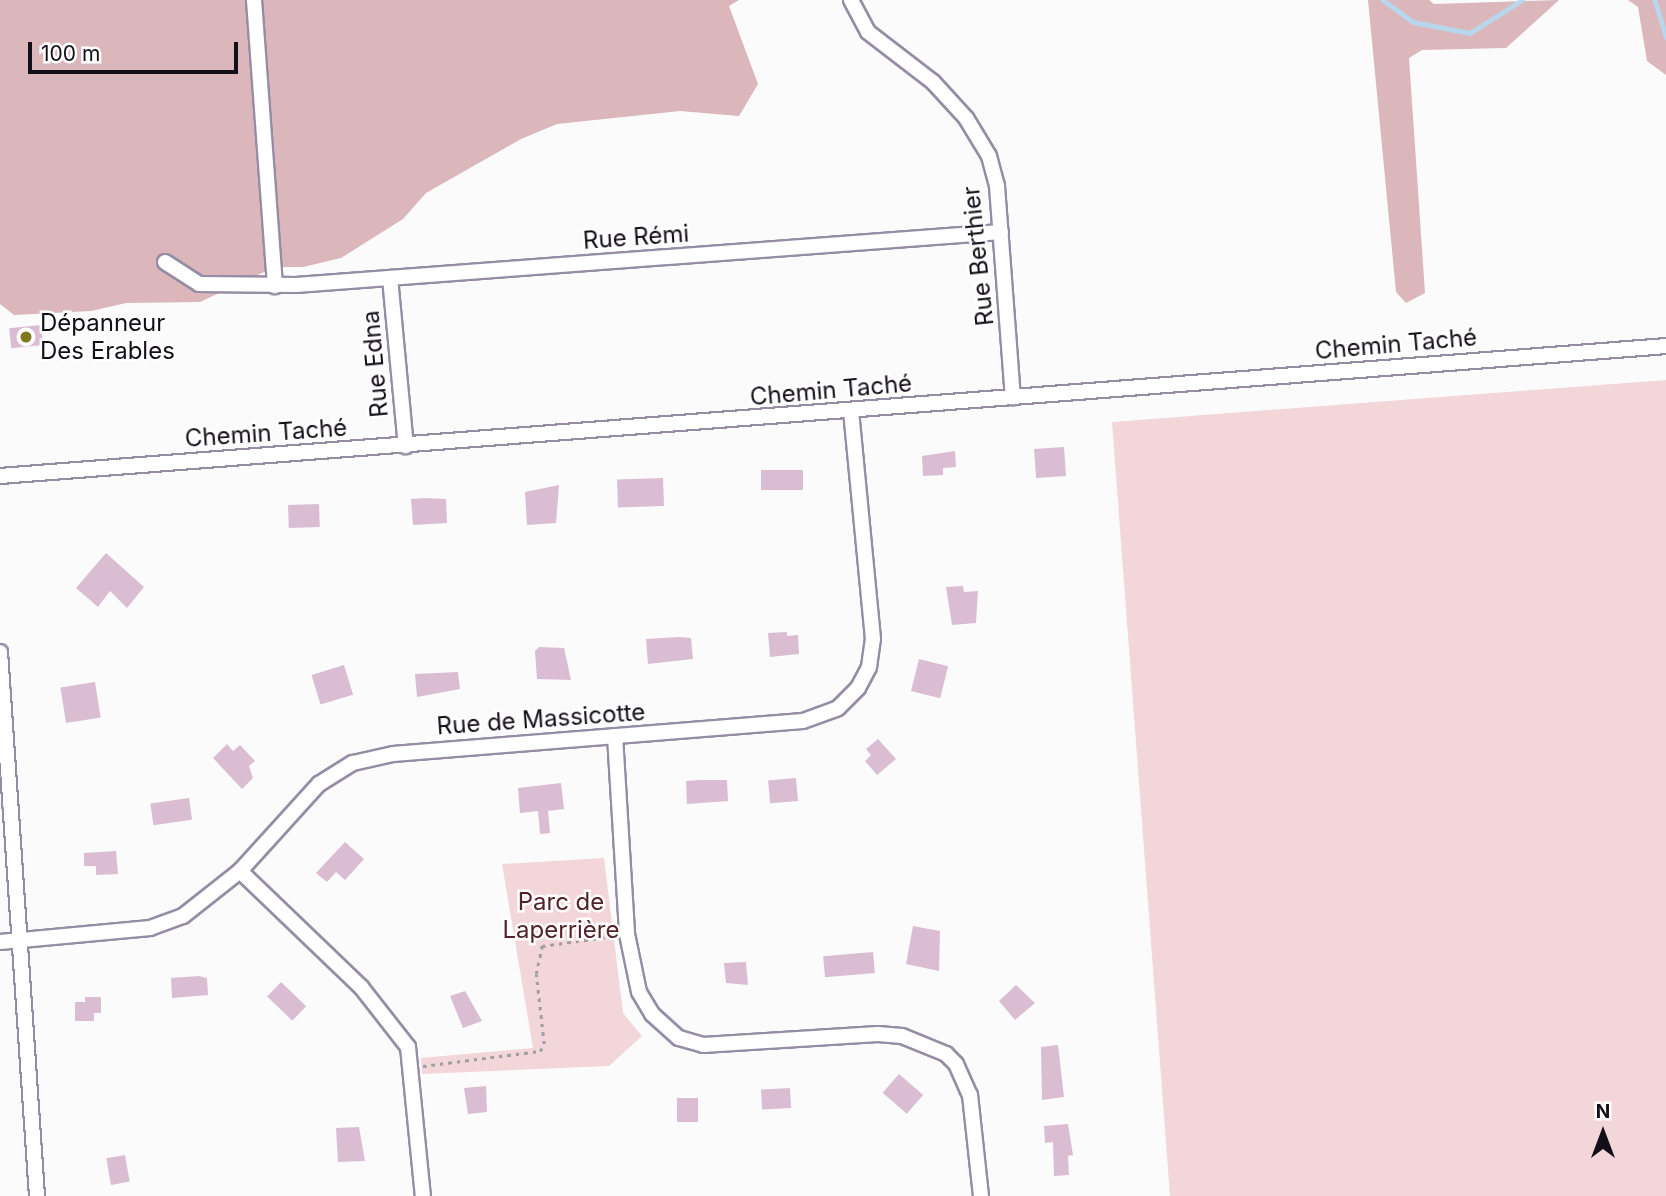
<!DOCTYPE html>
<meta charset="utf-8">
<style>
body{margin:0}
#map{position:relative;width:1666px;height:1196px;overflow:hidden;background:#fbfbfb;font-family:Inter,sans-serif}
div>[style]{position:absolute}
[style*='--x']{left:calc(var(--x)*1px);top:calc(var(--y)*1px);width:calc(var(--w)*1px);rotate:calc(var(--a)*1deg)}
.green>*{inset:0;background:#f3d6da}
.forest>*{inset:0;background:#dbb6bb}
.stream>*{height:4.5px;margin:-2.25px;padding:0 2.25px;transform-origin:2.25px;border-radius:2.25px;background:#b8d6ec}
.building>*{inset:0;background:#dabdd2;transform-origin:0 0}
.path>*{height:2.5px;margin-top:-1.25px;transform-origin:0;background:repeating-linear-gradient(90deg,#9f9ea1 0 3.5px,transparent 0 8.5px)}
.roads{filter:drop-shadow(2px 0 #968da5) drop-shadow(-2px 0 #968da5) drop-shadow(0 2px #968da5) drop-shadow(0 -2px #968da5)}
.minor>*{height:14px;margin:-7px;padding:0 7px;transform-origin:7px;border-radius:7px;background:#fff}
.dots>*{width:19px;height:19px;translate:-50% -50%;box-sizing:border-box;border:4px solid #fff;border-radius:50%}
span{translate:-50% -50%;white-space:nowrap;text-align:center;line-height:1.15;-webkit-text-stroke:5px #fff;paint-order:stroke}
.street-label{font-size:24px;color:#130f18}
.poi-label{font-size:24px;color:#130f18}
.left{translate:0 -50%;text-align:left}
.park-label{font-size:24px;color:#53222d}
.north{position:absolute;left:1568px;top:1098px;width:70px;height:70px;-webkit-text-stroke:5px #fff;paint-order:stroke;rotate:0deg;font-size:19px;font-weight:700;line-height:28px;text-align:center;color:#130f18}
.north::after{content:'';display:block;margin:auto;width:24px;height:32px;background:#130f18;clip-path:polygon(50% 0,100% 100%,50% 72%,0 100%)}
.scale{position:absolute;left:28px;top:42px;width:210px;height:32px;box-sizing:border-box;border:4px solid #130f18;border-top:0;padding-left:9px;font-size:21px;line-height:24px;white-space:nowrap;color:#130f18;-webkit-text-stroke:5px #fff;paint-order:stroke}
</style>
<div id="map">
<div class="green">
<div style="clip-path:polygon(1666px 380px,1666px 1196px,1170px 1196px,1112px 422px)"></div>
<div style="clip-path:polygon(604px 858px,623px 1013px,642px 1036px,609px 1066px,422px 1074px,421px 1058px,533px 1048px,502px 864px)"></div>
</div>
<div class="forest">
<div style="clip-path:polygon(0 0,739px 0,729px 6px,758px 84px,739px 116px,680px 111px,557px 124px,521px 139px,426px 193px,403px 219px,341px 258px,303px 267px,275px 267px,200px 302px,126px 303px,91px 311px,14px 315px,0 304px)"></div>
<div style="clip-path:polygon(1368px 0,1429px 0,1434px 4px,1559px 0,1506px 48px,1422px 50px,1409px 58px,1425px 293px,1406px 303px,1396px 292px)"></div>
<div style="clip-path:polygon(1628px 0,1666px 0,1666px 75px,1647px 61px,1638px 7px)"></div>
</div>
<div class="stream">
<div style="--x:1383;--y:0;--w:37;--a:36"></div>
<div style="--x:1413;--y:22;--w:58;--a:10.9"></div>
<div style="--x:1470;--y:33;--w:62;--a:-32.4"></div>
<div style="--x:1655;--y:0;--w:39;--a:73"></div>
</div>
<div class="building">
<div style="left:41px;top:325px;width:20px;height:32px;rotate:84deg"></div>
<div style="left:1064px;top:447px;width:29px;height:30px;rotate:86deg"></div>
<div style="clip-path:polygon(955px 451px,956px 467px,943px 468px,943px 475px,923px 476px,922px 456px)"></div>
<div style="left:761px;top:470px;width:42px;height:20px"></div>
<div style="left:663px;top:478px;width:28px;height:46px;rotate:88deg"></div>
<div style="clip-path:polygon(559px 485px,556px 523px,527px 525px,525px 492px)"></div>
<div style="clip-path:polygon(424px 498px,446px 499px,447px 523px,413px 525px,411px 499px)"></div>
<div style="left:319px;top:504px;width:23px;height:31px;rotate:88deg"></div>
<div style="clip-path:polygon(106px 553px,144px 587px,127px 608px,110px 591px,98px 607px,76px 588px)"></div>
<div style="clip-path:polygon(963px 586px,964px 592px,978px 591px,976px 623px,952px 625px,946px 587px)"></div>
<div style="clip-path:polygon(787px 632px,787px 636px,798px 635px,799px 654px,770px 657px,768px 633px)"></div>
<div style="clip-path:polygon(679px 637px,691px 638px,693px 659px,648px 664px,646px 639px)"></div>
<div style="clip-path:polygon(539px 647px,564px 648px,571px 680px,537px 679px,535px 651px)"></div>
<div style="left:919px;top:659px;width:30px;height:33px;rotate:14deg"></div>
<div style="left:344px;top:665px;width:31px;height:34px;rotate:73deg"></div>
<div style="clip-path:polygon(458px 672px,460px 689px,417px 697px,415px 674px)"></div>
<div style="left:95px;top:682px;width:36px;height:35px;rotate:81deg"></div>
<div style="clip-path:polygon(878px 739px,896px 759px,877px 775px,865px 761px,871px 755px,866px 749px)"></div>
<div style="clip-path:polygon(227px 744px,233px 751px,240px 745px,255px 761px,249px 766px,253px 778px,242px 789px,213px 758px)"></div>
<div style="left:796px;top:778px;width:23px;height:28px;rotate:85deg"></div>
<div style="clip-path:polygon(700px 780px,727px 780px,728px 801px,687px 804px,686px 781px)"></div>
<div style="clip-path:polygon(561px 783px,564px 809px,548px 811px,550px 833px,540px 834px,538px 811px,520px 813px,518px 788px)"></div>
<div style="left:189px;top:798px;width:22px;height:39px;rotate:82deg"></div>
<div style="clip-path:polygon(345px 842px,364px 859px,345px 880px,336px 872px,327px 882px,316px 873px)"></div>
<div style="clip-path:polygon(116px 851px,118px 874px,96px 875px,96px 866px,84px 866px,84px 853px)"></div>
<div style="clip-path:polygon(913px 926px,940px 931px,939px 971px,906px 964px)"></div>
<div style="left:873px;top:952px;width:21px;height:50px;rotate:85deg"></div>
<div style="clip-path:polygon(746px 962px,748px 985px,726px 983px,724px 963px)"></div>
<div style="clip-path:polygon(199px 976px,207px 978px,208px 995px,172px 998px,171px 978px)"></div>
<div style="left:281px;top:982px;width:35px;height:20px;rotate:44deg"></div>
<div style="clip-path:polygon(1016px 985px,1035px 1003px,1015px 1020px,999px 1001px)"></div>
<div style="clip-path:polygon(465px 991px,482px 1021px,463px 1028px,450px 996px)"></div>
<div style="clip-path:polygon(85px 997px,101px 997px,101px 1013px,94px 1013px,94px 1021px,75px 1021px,75px 1002px,85px 1002px)"></div>
<div style="clip-path:polygon(1058px 1045px,1064px 1097px,1042px 1100px,1041px 1047px)"></div>
<div style="left:899px;top:1074px;width:32px;height:25px;rotate:41deg"></div>
<div style="clip-path:polygon(486px 1086px,487px 1112px,468px 1114px,464px 1088px)"></div>
<div style="left:790px;top:1088px;width:20px;height:29px;rotate:87deg"></div>
<div style="left:698px;top:1098px;width:24px;height:21px;rotate:90deg"></div>
<div style="clip-path:polygon(1068px 1124px,1073px 1155px,1068px 1156px,1069px 1175px,1054px 1176px,1053px 1142px,1045px 1143px,1044px 1126px)"></div>
<div style="clip-path:polygon(359px 1127px,365px 1161px,338px 1162px,336px 1128px)"></div>
<div style="left:125px;top:1155px;width:27px;height:19px;rotate:80deg"></div>
</div>
<div class="path">
<div style="--x:423;--y:1066;--w:118;--a:-7.3"></div>
<div style="--x:540;--y:1051;--w:8;--a:-60"></div>
<div style="--x:544;--y:1044;--w:70;--a:-96.5"></div>
<div style="--x:536;--y:974;--w:29;--a:-78"></div>
<div style="--x:542;--y:946;--w:72;--a:-8"></div>
</div>
<div class="roads">
<div class="minor">
<div style="--x:254;--y:0;--w:287;--a:85.8"></div>
<div style="--x:851;--y:0;--w:36;--a:62"></div>
<div style="--x:868;--y:32;--w:82;--a:37.6"></div>
<div style="--x:933;--y:82;--w:49;--a:47.5"></div>
<div style="--x:966;--y:118;--w:44;--a:58.8"></div>
<div style="--x:989;--y:156;--w:31;--a:75"></div>
<div style="--x:997;--y:186;--w:212;--a:85.7"></div>
<div style="--x:165;--y:262;--w:40;--a:32.9"></div>
<div style="--x:199;--y:284;--w:97;--a:0.6"></div>
<div style="--x:296;--y:285;--w:707;--a:-4.3"></div>
<div style="--x:390;--y:278;--w:169;--a:84.6"></div>
<div style="--x:0;--y:476;--w:1671;--a:-4.46"></div>
<div style="--x:0;--y:652;--w:545;--a:86.11"></div>
<div style="--x:615;--y:736;--w:198;--a:86.5"></div>
<div style="--x:627;--y:934;--w:59;--a:78.3"></div>
<div style="--x:639;--y:992;--w:26;--a:59"></div>
<div style="--x:652;--y:1014;--w:36;--a:42"></div>
<div style="--x:679;--y:1038;--w:25;--a:16"></div>
<div style="--x:703;--y:1045;--w:175;--a:-3.6"></div>
<div style="--x:878;--y:1034;--w:24;--a:5"></div>
<div style="--x:902;--y:1036;--w:48;--a:22.2"></div>
<div style="--x:946;--y:1054;--w:14;--a:45"></div>
<div style="--x:956;--y:1064;--w:34;--a:66"></div>
<div style="--x:970;--y:1095;--w:102;--a:83.8"></div>
<div style="--x:240;--y:871;--w:168;--a:43.8"></div>
<div style="--x:361;--y:987;--w:76;--a:51.9"></div>
<div style="--x:408;--y:1047;--w:150;--a:84.3"></div>
<div style="--x:0;--y:942;--w:151;--a:-5.3"></div>
<div style="--x:150;--y:928;--w:35;--a:-20"></div>
<div style="--x:183;--y:916;--w:73;--a:-38.3"></div>
<div style="--x:240;--y:871;--w:118;--a:-47.8"></div>
<div style="--x:319;--y:784;--w:40;--a:-32"></div>
<div style="--x:353;--y:763;--w:41;--a:-12.7"></div>
<div style="--x:393;--y:754;--w:411;--a:-4.6"></div>
<div style="--x:803;--y:721;--w:37;--a:-20"></div>
<div style="--x:838;--y:708;--w:28;--a:-45"></div>
<div style="--x:858;--y:688;--w:24;--a:-62"></div>
<div style="--x:869;--y:667;--w:28;--a:-82"></div>
<div style="--x:873;--y:639;--w:229;--a:-95.5"></div>
</div>
</div>
<div class="dots">
<div style="left:26px;top:337px;background:#7f791e"></div>
</div>
<div class="street-label">
<span style="left:636px;top:237px;rotate:-4deg">Rue Rémi</span>
<span style="left:978px;top:256px;rotate:-96deg">Rue Berthier</span>
<span style="left:1396px;top:344px;rotate:-5deg">Chemin Taché</span>
<span style="left:375px;top:364px;rotate:-95deg">Rue Edna</span>
<span style="left:831px;top:390px;rotate:-5deg">Chemin Taché</span>
<span style="left:266px;top:433px;rotate:-4deg">Chemin Taché</span>
<span style="left:541px;top:719px;rotate:-4deg">Rue de Massicotte</span>
</div>
<div class="poi-label">
<span class="left" style="left:40px;top:337px">Dépanneur<br>Des Erables</span>
</div>
<div class="park-label">
<span style="left:561px;top:916px">Parc de<br>Laperrière</span>
</div>
<div class="north">N</div>
<div class="scale">100 m</div>
</div>
